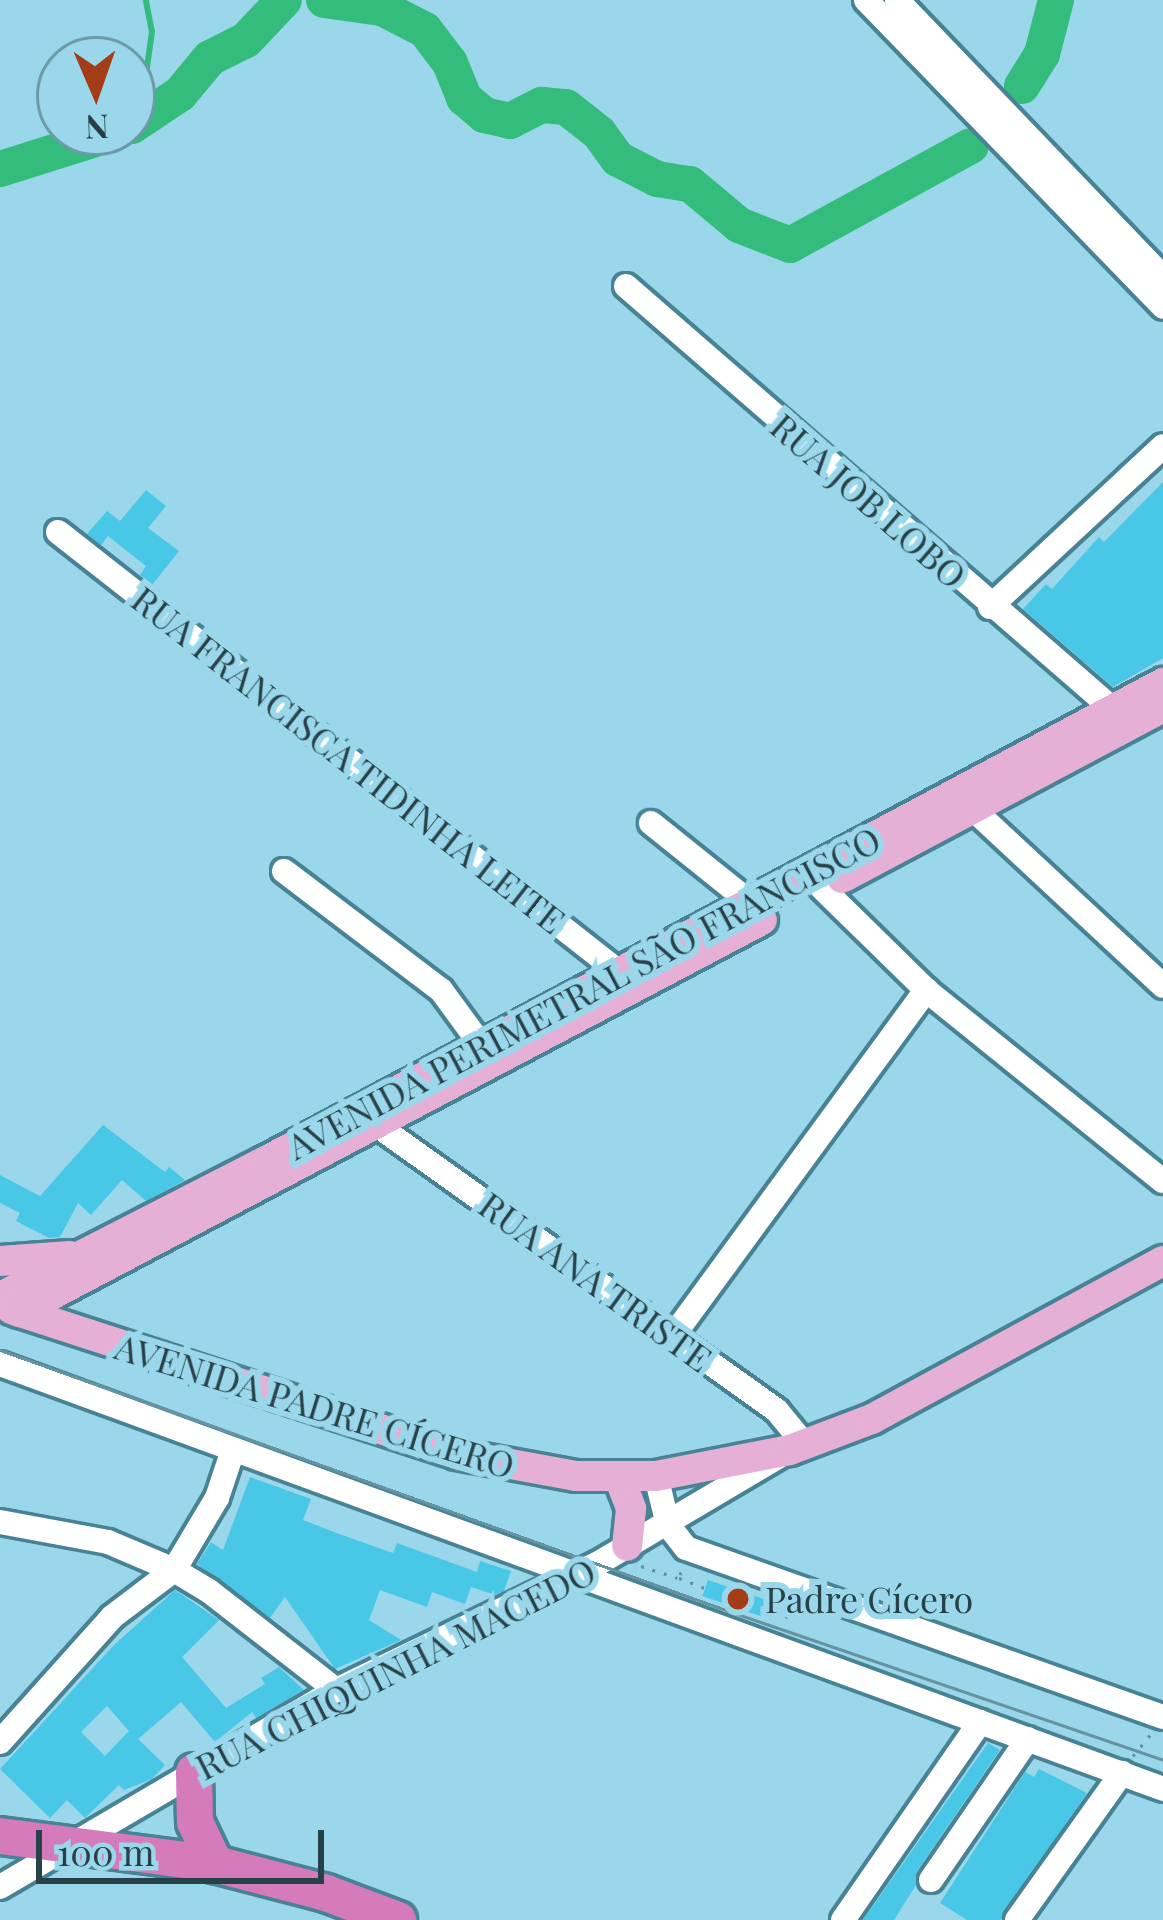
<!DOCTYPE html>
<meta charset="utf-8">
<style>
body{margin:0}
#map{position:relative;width:1163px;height:1920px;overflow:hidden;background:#9ad7ea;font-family:"Playfair Display",serif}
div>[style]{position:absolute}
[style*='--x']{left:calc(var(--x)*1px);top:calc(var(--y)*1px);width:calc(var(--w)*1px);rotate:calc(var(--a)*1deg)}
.stream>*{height:6px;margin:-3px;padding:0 3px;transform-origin:3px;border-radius:3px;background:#34bc7d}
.river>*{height:36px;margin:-18px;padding:0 18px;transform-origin:18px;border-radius:18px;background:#34bc7d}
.building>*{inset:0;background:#49c7e7;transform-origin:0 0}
.path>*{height:3px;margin-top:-1.5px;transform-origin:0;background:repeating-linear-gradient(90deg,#628e9b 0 3px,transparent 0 12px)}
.roads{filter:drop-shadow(3px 0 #478394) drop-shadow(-3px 0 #478394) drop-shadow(0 3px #478394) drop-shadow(0 -3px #478394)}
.minor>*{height:24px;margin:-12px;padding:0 12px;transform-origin:12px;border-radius:12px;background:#fff}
.major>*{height:30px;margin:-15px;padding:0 15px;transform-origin:15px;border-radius:15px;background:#e6b0d6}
.highway>*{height:36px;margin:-18px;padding:0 18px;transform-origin:18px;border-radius:18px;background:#d57bbb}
.tram>*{height:3px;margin:-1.5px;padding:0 1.5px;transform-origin:1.5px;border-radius:1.5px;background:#6693a1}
.dots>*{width:33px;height:33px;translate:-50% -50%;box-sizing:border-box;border:6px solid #9ad7ea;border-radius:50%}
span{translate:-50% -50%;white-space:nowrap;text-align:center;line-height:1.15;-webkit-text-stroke:12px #9ad7ea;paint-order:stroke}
.street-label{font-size:36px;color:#274148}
.poi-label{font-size:36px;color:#274148}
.left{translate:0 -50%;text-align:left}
.north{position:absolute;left:36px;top:36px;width:120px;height:120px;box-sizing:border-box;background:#9ad7ea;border:3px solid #6c9ba9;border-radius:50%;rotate:178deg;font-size:33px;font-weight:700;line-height:48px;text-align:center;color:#274148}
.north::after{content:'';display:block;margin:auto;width:42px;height:54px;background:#a33c17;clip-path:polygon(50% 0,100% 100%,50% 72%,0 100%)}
.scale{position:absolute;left:36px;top:1830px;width:288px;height:54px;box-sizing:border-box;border:6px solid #274148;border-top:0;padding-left:15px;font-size:36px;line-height:42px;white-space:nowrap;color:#274148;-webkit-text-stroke:9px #9ad7ea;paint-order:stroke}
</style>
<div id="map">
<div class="stream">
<div style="--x:139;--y:124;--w:93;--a:-82"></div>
<div style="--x:152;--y:32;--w:33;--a:-101"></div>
</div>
<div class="river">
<div style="--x:324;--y:0;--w:59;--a:7.9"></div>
<div style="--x:382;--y:8;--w:48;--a:27.1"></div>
<div style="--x:425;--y:30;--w:41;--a:52.9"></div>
<div style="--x:450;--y:63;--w:38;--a:68"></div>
<div style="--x:464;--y:98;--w:26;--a:40"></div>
<div style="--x:484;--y:115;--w:27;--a:13"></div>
<div style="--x:510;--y:121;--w:36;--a:-27"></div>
<div style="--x:542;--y:105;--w:24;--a:5"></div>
<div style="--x:566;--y:107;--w:42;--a:38.2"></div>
<div style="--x:599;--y:133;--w:32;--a:54"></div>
<div style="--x:618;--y:159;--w:44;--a:27.1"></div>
<div style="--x:657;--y:179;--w:33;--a:9"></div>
<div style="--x:690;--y:184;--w:64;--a:39.9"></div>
<div style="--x:739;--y:225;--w:55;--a:21.4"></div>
<div style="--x:790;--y:245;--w:206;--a:-28.7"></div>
<div style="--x:1022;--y:86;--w:38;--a:-58"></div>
<div style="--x:1042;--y:54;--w:56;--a:-75.5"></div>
<div style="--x:132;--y:126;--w:58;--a:-33.7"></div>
<div style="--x:180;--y:94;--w:47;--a:-50.2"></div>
<div style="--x:210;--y:58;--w:40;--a:-26.6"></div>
<div style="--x:246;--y:40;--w:55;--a:-46.5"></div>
<div style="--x:0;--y:169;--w:123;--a:-17.5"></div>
</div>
<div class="building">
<div style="clip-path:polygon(1163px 482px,1163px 658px,1113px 687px,1023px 609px,1046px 584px,1052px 589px,1099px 537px,1104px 542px)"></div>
<div style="clip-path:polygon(146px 490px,166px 506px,148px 528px,179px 551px,152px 585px,140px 575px,146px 566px,108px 536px,101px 545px,87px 534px,107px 511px,120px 521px)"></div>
<div style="clip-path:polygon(103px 1125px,165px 1172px,169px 1167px,185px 1180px,146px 1201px,122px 1180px,91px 1215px,78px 1203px,60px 1237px,49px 1238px,16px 1221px,20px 1213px,0 1203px,0 1175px,40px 1196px)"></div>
<div style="clip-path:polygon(250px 1477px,311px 1499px,303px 1520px,342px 1535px,393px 1553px,397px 1543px,477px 1572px,480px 1561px,511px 1571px,504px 1591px,495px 1595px,471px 1587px,465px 1604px,432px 1592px,427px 1607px,380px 1590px,369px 1620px,401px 1640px,335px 1669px,285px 1597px,270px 1618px,197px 1564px,211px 1542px,223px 1550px)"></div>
<div style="left:708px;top:1580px;width:72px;height:17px;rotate:19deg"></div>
<div style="clip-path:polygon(evenodd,175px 1590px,219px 1620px,182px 1657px,226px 1708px,265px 1684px,261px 1678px,279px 1667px,304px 1690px,256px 1718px,252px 1712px,215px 1742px,181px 1702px,138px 1739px,165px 1765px,152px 1779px,124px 1790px,119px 1785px,85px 1818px,67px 1800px,50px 1818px,0 1769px,114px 1645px,175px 1590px,107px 1706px,129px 1731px,105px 1756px,81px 1732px,107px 1706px)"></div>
<div style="clip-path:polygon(988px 1743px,1000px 1750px,917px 1871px,916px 1885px,894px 1920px,863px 1920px)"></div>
<div style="clip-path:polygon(1039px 1769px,1087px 1793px,1001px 1920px,967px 1920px,940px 1903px,1025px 1772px,1034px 1777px)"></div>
</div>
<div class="path">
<div style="--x:641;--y:1566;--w:38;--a:18"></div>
<div style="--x:681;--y:1572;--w:6;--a:108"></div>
<div style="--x:679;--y:1578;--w:28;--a:21"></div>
<div style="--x:774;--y:1612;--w:15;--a:20"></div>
<div style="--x:788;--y:1617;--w:6;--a:-72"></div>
<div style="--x:1133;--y:1756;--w:27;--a:-51"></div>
</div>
<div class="roads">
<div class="minor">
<div style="--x:866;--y:0;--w:427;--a:45.9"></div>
<div style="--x:897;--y:0;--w:384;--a:46.2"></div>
<div style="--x:626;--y:286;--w:646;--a:40.99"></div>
<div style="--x:58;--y:532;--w:729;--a:38.1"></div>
<div style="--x:990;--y:607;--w:236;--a:-42.9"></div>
<div style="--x:963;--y:800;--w:273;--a:42.9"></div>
<div style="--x:651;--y:823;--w:128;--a:38.7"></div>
<div style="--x:284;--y:871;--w:197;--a:37.2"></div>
<div style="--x:441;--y:990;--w:69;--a:53.8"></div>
<div style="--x:822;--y:888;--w:146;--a:44.4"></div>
<div style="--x:926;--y:990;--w:304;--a:38.9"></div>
<div style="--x:378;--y:1126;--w:490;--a:35.5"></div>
<div style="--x:777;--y:1411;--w:44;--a:50.5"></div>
<div style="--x:673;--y:1336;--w:429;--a:-53.8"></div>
<div style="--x:0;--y:1364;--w:1238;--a:20.07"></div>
<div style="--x:656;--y:1476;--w:50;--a:76.2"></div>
<div style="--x:668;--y:1525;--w:29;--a:52"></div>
<div style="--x:686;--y:1548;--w:506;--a:19.51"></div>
<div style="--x:0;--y:1522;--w:110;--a:10.5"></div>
<div style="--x:108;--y:1542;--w:72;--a:23"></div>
<div style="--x:174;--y:1570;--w:41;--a:31"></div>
<div style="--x:209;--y:1591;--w:161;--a:37.9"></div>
<div style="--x:0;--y:1742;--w:168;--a:-48.1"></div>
<div style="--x:112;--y:1617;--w:78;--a:-37.2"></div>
<div style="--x:174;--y:1570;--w:84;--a:-59.2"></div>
<div style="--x:217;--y:1498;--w:47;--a:-71.6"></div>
<div style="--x:931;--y:1880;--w:171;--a:-55.5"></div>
<div style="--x:0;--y:1887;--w:389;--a:-30.4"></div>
<div style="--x:336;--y:1690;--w:290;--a:-25.8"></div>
<div style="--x:597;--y:1564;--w:210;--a:-30.6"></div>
<div style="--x:843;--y:1920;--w:241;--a:-55.3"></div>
<div style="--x:1017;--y:1920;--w:181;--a:-54.5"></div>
</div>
<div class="major">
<div style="--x:842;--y:878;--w:364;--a:-28"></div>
<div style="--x:0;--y:1261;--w:70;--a:-4.1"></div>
<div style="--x:0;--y:1297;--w:297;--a:-27.1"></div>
<div style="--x:264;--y:1162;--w:1019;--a:-28.05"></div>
<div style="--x:11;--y:1309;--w:468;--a:18"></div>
<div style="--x:456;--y:1454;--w:122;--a:10.4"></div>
<div style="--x:576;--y:1476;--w:80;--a:0"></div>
<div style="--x:656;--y:1476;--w:136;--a:-11"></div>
<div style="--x:790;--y:1450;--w:88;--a:-20.7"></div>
<div style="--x:872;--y:1419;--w:331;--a:-28.5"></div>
<div style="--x:19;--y:1312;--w:840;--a:-27.82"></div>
<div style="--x:619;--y:1477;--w:34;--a:69"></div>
<div style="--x:631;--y:1509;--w:37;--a:96"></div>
</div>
<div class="highway">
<div style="--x:194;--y:1772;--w:50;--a:88.9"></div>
<div style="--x:195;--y:1822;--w:47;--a:64.5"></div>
<div style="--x:0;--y:1836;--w:217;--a:7.4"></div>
<div style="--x:215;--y:1864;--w:115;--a:14.6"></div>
<div style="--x:326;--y:1893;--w:77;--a:20.6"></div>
</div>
</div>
<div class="tram">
<div style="--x:0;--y:1350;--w:780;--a:19.71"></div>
<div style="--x:734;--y:1613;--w:453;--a:18.9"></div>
</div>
<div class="dots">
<div style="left:738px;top:1599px;background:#a33c17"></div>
</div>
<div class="street-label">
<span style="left:869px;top:500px;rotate:41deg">RUA JOB LOBO</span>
<span style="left:349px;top:759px;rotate:38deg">RUA FRANCISCA TIDINHA LEITE</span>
<span style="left:583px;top:992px;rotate:-28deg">AVENIDA PERIMETRAL SÃO FRANCISCO</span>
<span style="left:596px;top:1281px;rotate:36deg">RUA ANA TRISTE</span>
<span style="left:315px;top:1405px;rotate:17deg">AVENIDA PADRE CÍCERO</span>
<span style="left:395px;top:1668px;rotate:-27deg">RUA CHIQUINHA MACEDO</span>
</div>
<div class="poi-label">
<span class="left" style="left:765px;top:1599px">Padre Cícero</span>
</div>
<div class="north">N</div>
<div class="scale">100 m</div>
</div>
